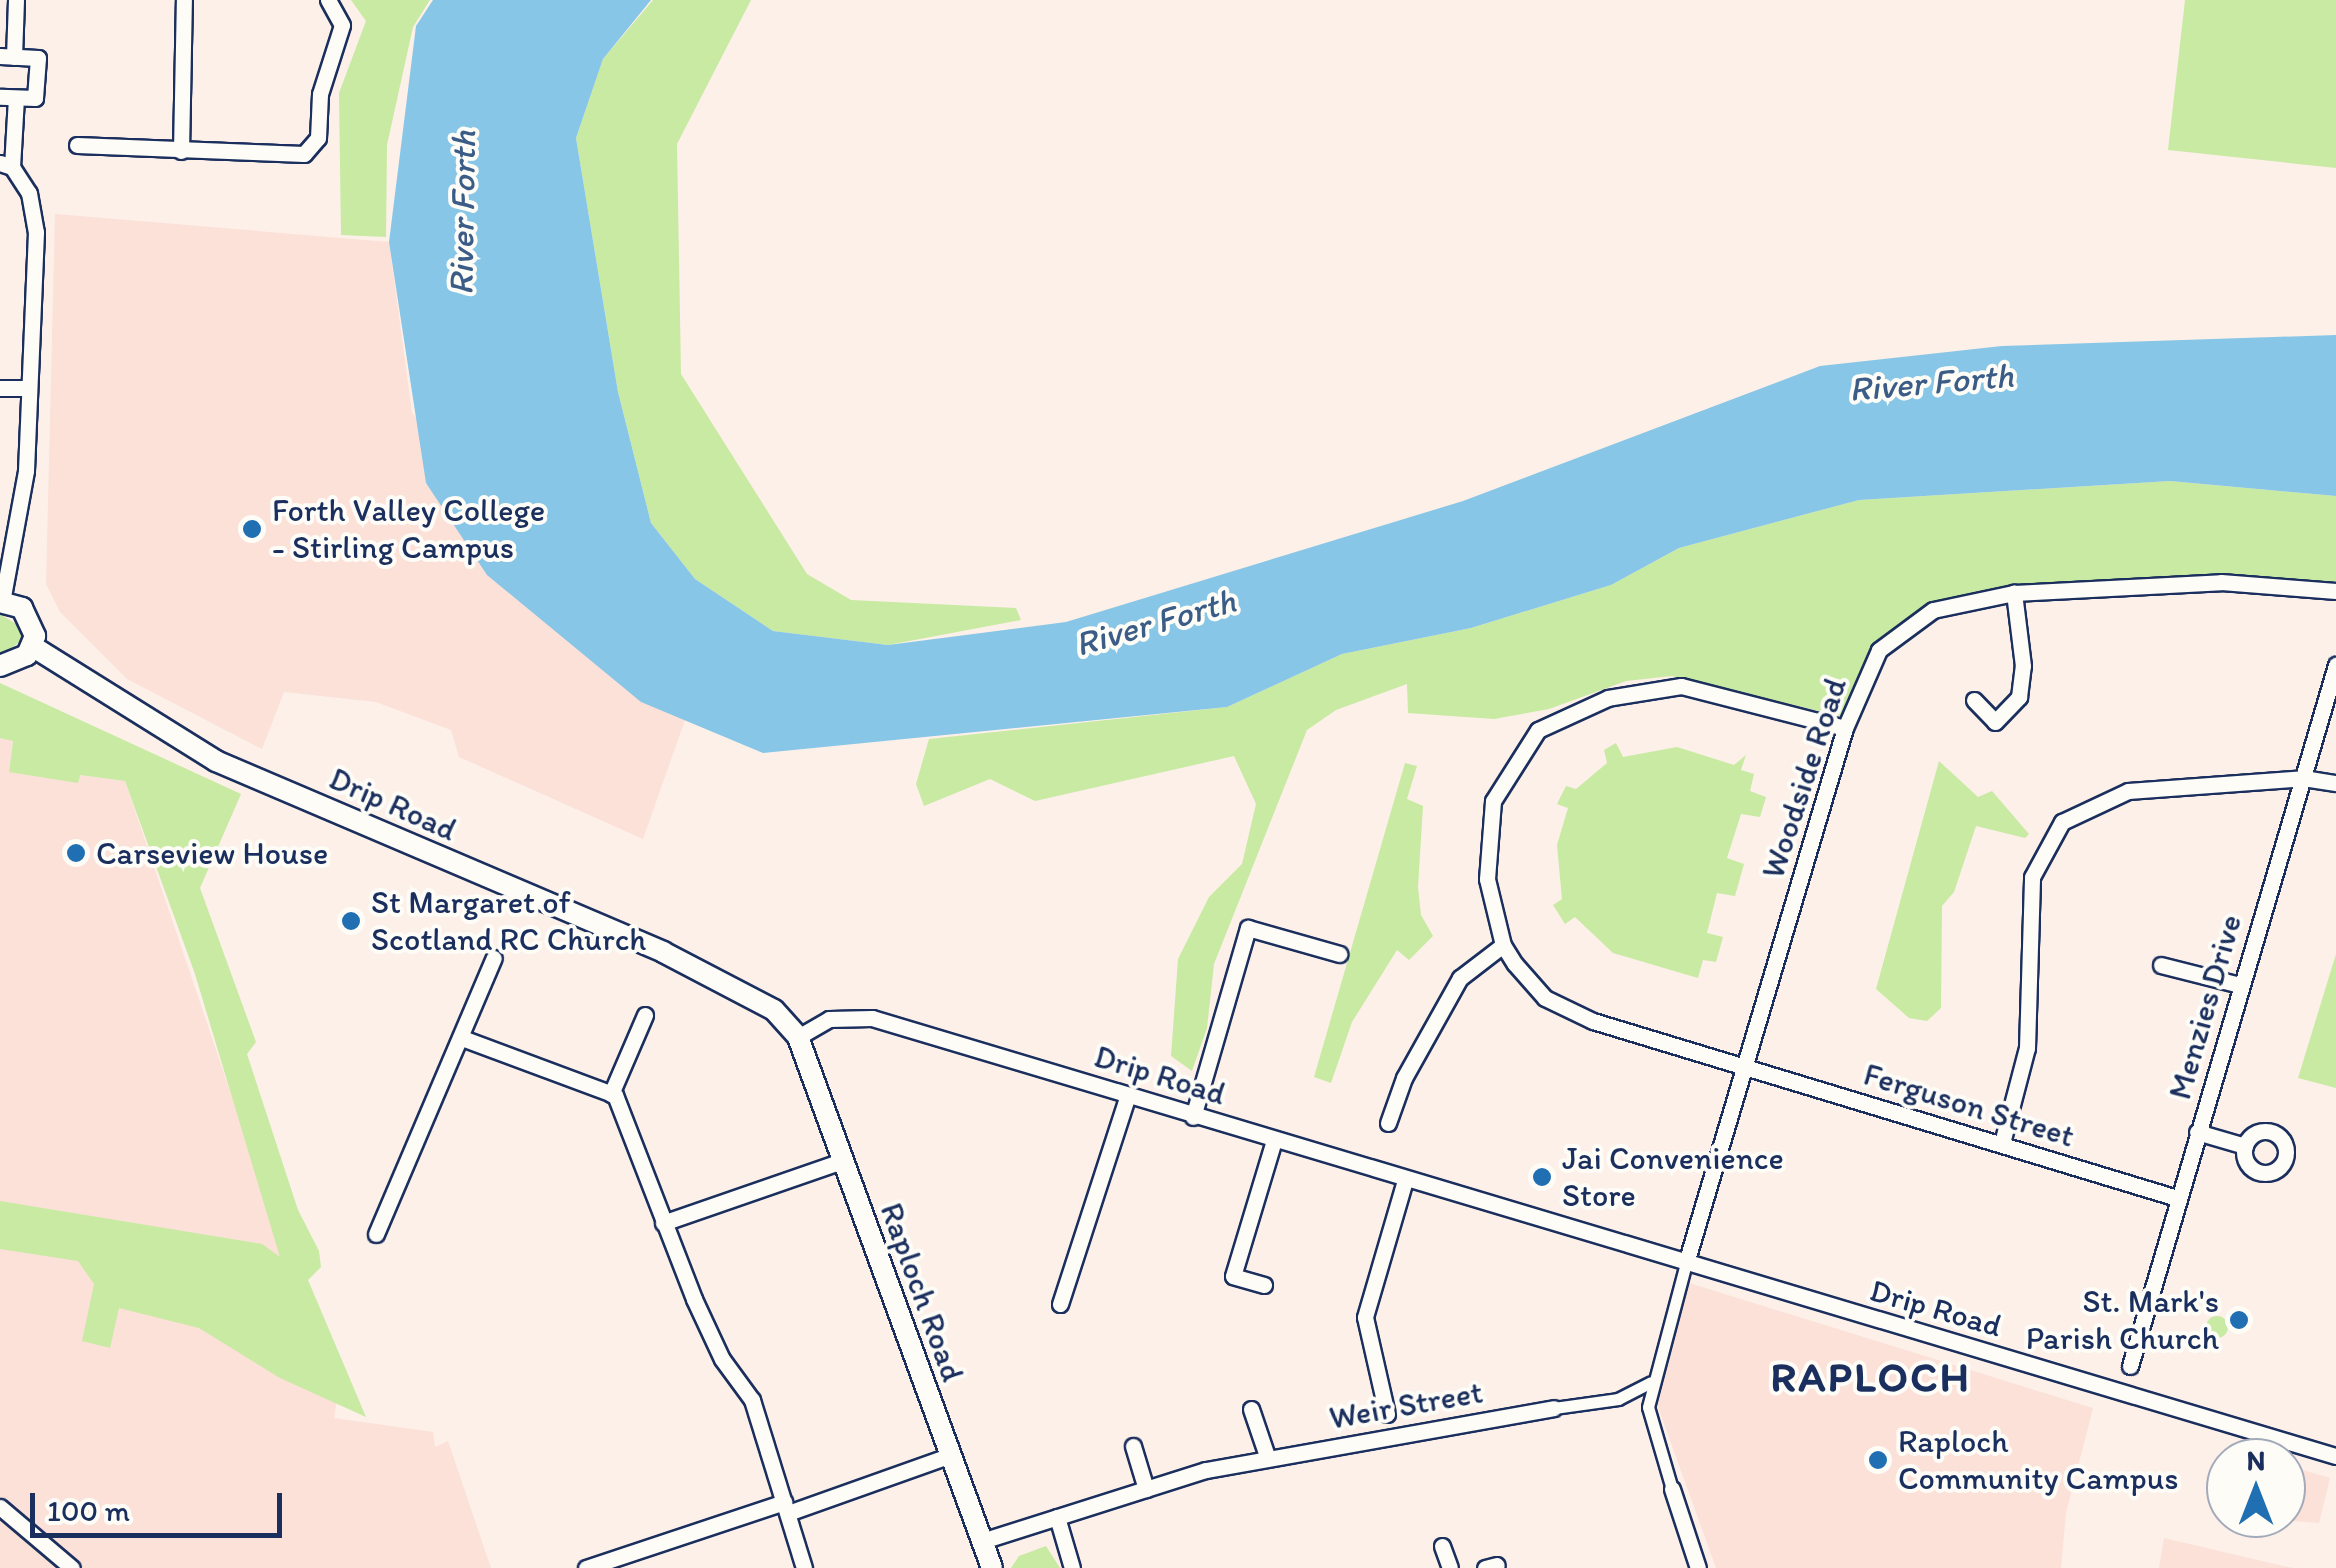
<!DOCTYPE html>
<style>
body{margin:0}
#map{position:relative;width:2336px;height:1568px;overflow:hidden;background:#fcf0e9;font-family:Itim,sans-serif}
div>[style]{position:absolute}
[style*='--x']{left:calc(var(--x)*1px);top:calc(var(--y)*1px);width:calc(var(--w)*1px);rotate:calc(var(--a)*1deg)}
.built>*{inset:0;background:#fbe1d8}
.green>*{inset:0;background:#c8eaa2}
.round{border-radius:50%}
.water>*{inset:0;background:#87c6e7}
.roads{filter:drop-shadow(2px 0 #1b2f5e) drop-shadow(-2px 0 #1b2f5e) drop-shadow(0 2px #1b2f5e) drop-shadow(0 -2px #1b2f5e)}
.pedestrian>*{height:11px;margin:-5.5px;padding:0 5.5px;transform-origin:5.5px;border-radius:5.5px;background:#fdfcf7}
.minor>*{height:15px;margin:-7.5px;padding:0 7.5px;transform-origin:7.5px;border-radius:7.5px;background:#fdfcf7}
.minor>.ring{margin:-7.5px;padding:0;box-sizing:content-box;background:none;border:15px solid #fdfcf7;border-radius:50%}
.tertiary>*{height:20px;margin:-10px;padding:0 10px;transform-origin:10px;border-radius:10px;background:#fdfcf7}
.dots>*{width:28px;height:28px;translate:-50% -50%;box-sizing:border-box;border:5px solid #fdfcf7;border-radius:50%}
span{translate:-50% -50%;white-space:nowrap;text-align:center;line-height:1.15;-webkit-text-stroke:8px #fdfcf7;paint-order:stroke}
.poi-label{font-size:32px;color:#1b2f5e}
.left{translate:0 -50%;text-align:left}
.right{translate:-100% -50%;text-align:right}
.street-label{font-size:32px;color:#1b2f5e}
.water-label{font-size:35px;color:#3b5c87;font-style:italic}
.district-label{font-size:42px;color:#1b2f5e;font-weight:700;letter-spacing:2.5px}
.north{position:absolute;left:2206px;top:1438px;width:100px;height:100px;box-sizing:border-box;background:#fdfcf7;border:2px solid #a3aaba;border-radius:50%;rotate:0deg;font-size:28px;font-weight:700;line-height:40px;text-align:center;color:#1b2f5e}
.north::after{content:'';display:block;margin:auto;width:35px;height:45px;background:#1f6fb2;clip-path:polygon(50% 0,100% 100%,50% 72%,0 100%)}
.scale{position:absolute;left:30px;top:1493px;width:252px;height:45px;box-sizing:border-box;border:5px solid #1b2f5e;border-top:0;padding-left:12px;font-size:30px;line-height:35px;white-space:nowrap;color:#1b2f5e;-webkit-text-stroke:8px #fdfcf7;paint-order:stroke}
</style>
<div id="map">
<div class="built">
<div style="clip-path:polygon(55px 214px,389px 242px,412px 413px,641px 702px,685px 720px,643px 839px,459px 757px,451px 730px,376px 702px,284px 692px,262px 749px,127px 679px,60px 612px,46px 584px)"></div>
<div style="clip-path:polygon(0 738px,13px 740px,9px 771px,78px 782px,79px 775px,125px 781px,294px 1280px,339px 1387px,334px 1418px,433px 1432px,435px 1447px,448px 1441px,491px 1568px,0 1568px)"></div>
<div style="clip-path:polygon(1689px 1283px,2093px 1408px,2066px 1513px,2061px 1568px,1716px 1568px,1653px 1393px)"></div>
<div style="clip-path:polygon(2286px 1465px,2330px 1478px,2319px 1523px,2252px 1518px,2286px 1518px)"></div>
<div style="clip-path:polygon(2164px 1538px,2279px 1565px,2293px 1568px,2159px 1568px)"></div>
</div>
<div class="green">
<div style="clip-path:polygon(351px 0,430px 0,413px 27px,387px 145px,386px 237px,341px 235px,339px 93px,366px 21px)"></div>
<div style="clip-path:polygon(653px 0,751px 0,677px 144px,681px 374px,807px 574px,851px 600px,1016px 608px,1021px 620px,888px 645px,773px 631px,695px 579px,651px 523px,618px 392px,576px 138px,603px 59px)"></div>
<div style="clip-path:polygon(2185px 0,2336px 0,2336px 168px,2168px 150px)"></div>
<div style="clip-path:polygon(2170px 481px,2336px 496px,2336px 587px,2188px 579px,1950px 602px,1872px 650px,1840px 716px,1672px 676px,1626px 681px,1549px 709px,1494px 719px,1408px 713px,1407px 684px,1336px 710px,1307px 730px,1214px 964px,1207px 1028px,1192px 1071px,1171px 1056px,1178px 959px,1209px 897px,1242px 864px,1256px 804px,1234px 756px,1035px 801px,990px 779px,924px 806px,916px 784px,929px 739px,1227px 707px,1342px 654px,1471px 628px,1611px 585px,1679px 548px,1859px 500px)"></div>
<div style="clip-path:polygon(0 614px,21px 627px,21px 640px,7px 653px,0 653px)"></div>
<div style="clip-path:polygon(0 683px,241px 794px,200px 888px,256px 1042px,247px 1054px,298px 1210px,319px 1251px,321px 1267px,308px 1280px,366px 1417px,280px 1378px,199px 1328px,119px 1308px,110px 1348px,82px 1341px,94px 1284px,78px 1261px,0 1249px,0 1201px,262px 1244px,280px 1257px,195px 974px,125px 781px,80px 775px,78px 783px,9px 772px,13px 741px,0 738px)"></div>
<div style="clip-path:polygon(1616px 743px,1623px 757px,1677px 747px,1734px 765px,1746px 755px,1741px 770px,1754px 774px,1750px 791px,1766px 797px,1760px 817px,1741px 814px,1727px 858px,1744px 864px,1735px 896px,1717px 893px,1707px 933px,1723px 937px,1716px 962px,1703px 960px,1698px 978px,1613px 953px,1575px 917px,1565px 924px,1553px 905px,1562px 899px,1557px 845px,1568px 808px,1557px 804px,1566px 786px,1576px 789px,1607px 763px,1604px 750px)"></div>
<div style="clip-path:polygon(1939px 761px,1978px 797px,1992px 791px,2029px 834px,2025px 838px,1976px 826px,1954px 892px,1942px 906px,1941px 1008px,1927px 1021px,1909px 1018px,1876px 989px)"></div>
<div style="clip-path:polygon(1405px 763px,1417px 766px,1407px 799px,1423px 806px,1418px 887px,1421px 915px,1433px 936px,1409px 960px,1397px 950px,1352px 1022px,1331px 1083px,1314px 1077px)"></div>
<div style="clip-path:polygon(2336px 954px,2336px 1088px,2298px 1078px)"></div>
<div class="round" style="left:2206px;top:1316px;width:22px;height:22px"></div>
<div style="clip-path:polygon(1046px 1546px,1060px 1568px,1011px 1568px,1019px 1556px)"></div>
</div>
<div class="water">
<div style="clip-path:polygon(433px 0,651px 0,603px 59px,576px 138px,618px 392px,651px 523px,695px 579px,773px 631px,888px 645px,1066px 622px,1463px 501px,1820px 366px,2002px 346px,2336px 335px,2336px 496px,2170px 481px,1859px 500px,1679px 548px,1611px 585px,1471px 628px,1342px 654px,1227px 707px,763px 753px,641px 702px,487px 575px,426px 483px,389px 242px,416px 26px)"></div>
</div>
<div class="roads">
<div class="pedestrian">
<div style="--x:1554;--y:1408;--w:65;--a:-8"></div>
<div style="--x:1618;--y:1399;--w:37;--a:-27"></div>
<div style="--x:1672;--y:1489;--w:85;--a:-106.3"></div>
<div style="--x:1648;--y:1407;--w:149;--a:-75.2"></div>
</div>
<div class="minor">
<div style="--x:0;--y:56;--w:38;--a:3"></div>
<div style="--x:38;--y:58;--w:40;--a:94.3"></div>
<div style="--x:35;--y:98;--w:35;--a:-178"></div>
<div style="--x:14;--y:57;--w:57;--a:-88"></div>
<div style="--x:77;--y:145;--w:227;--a:2.3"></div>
<div style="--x:304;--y:154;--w:21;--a:-49"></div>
<div style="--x:318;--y:138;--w:44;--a:-87.4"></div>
<div style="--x:320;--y:94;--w:72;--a:-72.3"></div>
<div style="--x:342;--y:25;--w:29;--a:-119"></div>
<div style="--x:181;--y:151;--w:151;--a:-88.9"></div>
<div style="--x:0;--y:163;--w:13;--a:18"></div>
<div style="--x:12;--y:167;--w:31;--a:57"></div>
<div style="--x:29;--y:193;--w:40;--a:80"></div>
<div style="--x:36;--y:232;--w:239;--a:92.4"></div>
<div style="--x:26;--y:471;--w:133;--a:100.4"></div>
<div style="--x:12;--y:167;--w:69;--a:-86.7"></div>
<div style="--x:0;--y:388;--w:29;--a:0"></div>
<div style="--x:1974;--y:700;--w:30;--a:46"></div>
<div style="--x:1995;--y:722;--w:35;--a:-46"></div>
<div style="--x:2019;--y:697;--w:31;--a:-83"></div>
<div style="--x:2023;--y:666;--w:74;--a:-97"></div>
<div style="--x:1845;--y:728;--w:169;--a:-165.6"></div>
<div style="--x:1681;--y:686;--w:74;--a:170.7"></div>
<div style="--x:1608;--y:698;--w:77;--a:155.4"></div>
<div style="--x:1538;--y:730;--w:84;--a:122.4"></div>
<div style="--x:1493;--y:801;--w:78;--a:94.4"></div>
<div style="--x:1487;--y:879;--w:68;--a:76.4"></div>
<div style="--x:1503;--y:945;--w:22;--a:58"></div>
<div style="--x:1515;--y:964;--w:45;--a:48.6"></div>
<div style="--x:1545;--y:998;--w:53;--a:25.6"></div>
<div style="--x:1593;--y:1021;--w:610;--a:16.86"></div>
<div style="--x:2161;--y:965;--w:81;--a:14.2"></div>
<div style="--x:798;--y:1037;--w:36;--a:-30"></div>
<div style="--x:829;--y:1019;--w:43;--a:-1.3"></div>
<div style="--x:872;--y:1018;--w:1528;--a:16.66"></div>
<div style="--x:462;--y:1038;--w:163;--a:20.4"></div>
<div style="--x:615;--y:1095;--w:219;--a:68.8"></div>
<div style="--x:694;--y:1299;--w:66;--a:65"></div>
<div style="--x:722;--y:1359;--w:51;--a:53.8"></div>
<div style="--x:752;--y:1400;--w:176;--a:72.8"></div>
<div style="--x:611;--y:1094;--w:86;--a:-66.7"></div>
<div style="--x:1193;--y:1117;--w:197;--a:-73.8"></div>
<div style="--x:1248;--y:928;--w:95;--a:15.9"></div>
<div style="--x:1388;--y:1123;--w:48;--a:-70.4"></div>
<div style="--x:1404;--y:1078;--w:115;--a:-60.8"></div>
<div style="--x:1460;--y:978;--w:54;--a:-37.5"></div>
<div class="ring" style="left:2244px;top:1131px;width:27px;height:27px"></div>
<div style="--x:2197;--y:1132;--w:50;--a:16.3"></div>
<div style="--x:2002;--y:1143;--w:98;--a:-75.3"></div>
<div style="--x:2027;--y:1048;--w:171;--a:-88.3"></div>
<div style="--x:2032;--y:877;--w:63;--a:-61.4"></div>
<div style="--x:2062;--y:822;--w:73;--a:-25.2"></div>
<div style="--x:2128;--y:791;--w:175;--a:-4.2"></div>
<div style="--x:2303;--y:778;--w:33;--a:9"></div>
<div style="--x:663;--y:1223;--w:189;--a:-19.1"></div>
<div style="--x:376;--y:1234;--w:300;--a:-66.9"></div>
<div style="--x:1686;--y:1263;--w:558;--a:-73.45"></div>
<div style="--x:1845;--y:728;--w:85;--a:-66.4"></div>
<div style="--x:1879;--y:650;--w:67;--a:-36.5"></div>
<div style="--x:1933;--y:610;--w:83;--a:-11.9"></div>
<div style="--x:2014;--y:593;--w:207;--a:-3"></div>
<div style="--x:2221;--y:582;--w:115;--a:4.5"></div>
<div style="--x:1264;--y:1285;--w:32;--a:-164"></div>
<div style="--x:1233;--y:1276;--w:142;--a:-73.2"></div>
<div style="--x:1060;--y:1304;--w:217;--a:-72"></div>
<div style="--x:2130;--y:1366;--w:731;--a:-73.62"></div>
<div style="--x:1251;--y:1409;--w:50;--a:71.2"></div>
<div style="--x:1387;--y:1414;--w:99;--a:-102.8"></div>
<div style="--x:1365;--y:1317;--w:143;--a:-73.7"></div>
<div style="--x:1133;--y:1446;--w:45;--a:73.2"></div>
<div style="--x:1672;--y:1489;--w:83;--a:71.8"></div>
<div style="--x:0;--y:1507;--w:94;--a:40.3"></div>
<div style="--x:788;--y:1513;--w:173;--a:-19.6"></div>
<div style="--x:1057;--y:1517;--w:53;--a:73.6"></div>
<div style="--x:982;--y:1541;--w:235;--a:-17.6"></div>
<div style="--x:1206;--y:1470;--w:353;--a:-10.1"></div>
<div style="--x:1442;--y:1546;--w:23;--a:70"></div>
<div style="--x:586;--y:1568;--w:209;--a:-18.4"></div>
<div style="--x:1485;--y:1568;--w:12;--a:-14"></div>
</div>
<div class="tertiary">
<div style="--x:0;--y:602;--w:23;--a:15"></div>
<div style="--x:22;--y:608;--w:31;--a:65"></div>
<div style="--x:35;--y:636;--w:21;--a:113"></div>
<div style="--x:27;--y:655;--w:29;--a:158"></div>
<div style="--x:32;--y:646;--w:217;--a:32"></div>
<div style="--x:216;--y:761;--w:486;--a:23.1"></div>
<div style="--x:663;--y:952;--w:125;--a:27.6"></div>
<div style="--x:774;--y:1010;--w:36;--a:48"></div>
<div style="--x:798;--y:1037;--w:565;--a:69.93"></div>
</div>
</div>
<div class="dots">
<div style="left:252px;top:529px;background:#1f6fb2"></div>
<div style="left:76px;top:853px;background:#1f6fb2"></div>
<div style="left:351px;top:921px;background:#1f6fb2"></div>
<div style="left:1542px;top:1177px;background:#1f6fb2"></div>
<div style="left:2239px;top:1320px;background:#1f6fb2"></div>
<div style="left:1878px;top:1460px;background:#1f6fb2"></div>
</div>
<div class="poi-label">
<span class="left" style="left:272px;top:529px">Forth Valley College<br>- Stirling Campus</span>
<span class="left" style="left:96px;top:853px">Carseview House</span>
<span class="left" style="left:371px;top:921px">St Margaret of<br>Scotland RC Church</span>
<span class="left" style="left:1562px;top:1177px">Jai Convenience<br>Store</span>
<span class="right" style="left:2219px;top:1320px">St. Mark's<br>Parish Church</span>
<span class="left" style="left:1898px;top:1460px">Raploch<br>Community Campus</span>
</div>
<div class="street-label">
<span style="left:1804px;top:778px;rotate:-72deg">Woodside Road</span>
<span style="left:393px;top:804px;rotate:24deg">Drip Road</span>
<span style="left:2205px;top:1007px;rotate:-74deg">Menzies Drive</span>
<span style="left:1160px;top:1075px;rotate:17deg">Drip Road</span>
<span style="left:1969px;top:1105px;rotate:17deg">Ferguson Street</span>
<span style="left:922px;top:1292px;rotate:70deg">Raploch Road</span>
<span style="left:1936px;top:1308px;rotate:16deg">Drip Road</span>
<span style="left:1406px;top:1405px;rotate:-10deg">Weir Street</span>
</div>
<div class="water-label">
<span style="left:462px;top:213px;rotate:-89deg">River Forth</span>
<span style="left:1931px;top:382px;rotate:-5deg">River Forth</span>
<span style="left:1155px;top:622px;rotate:-16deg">River Forth</span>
</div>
<div class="district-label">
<span style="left:1871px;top:1377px">RAPLOCH</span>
</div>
<div class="north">N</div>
<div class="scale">100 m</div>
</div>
